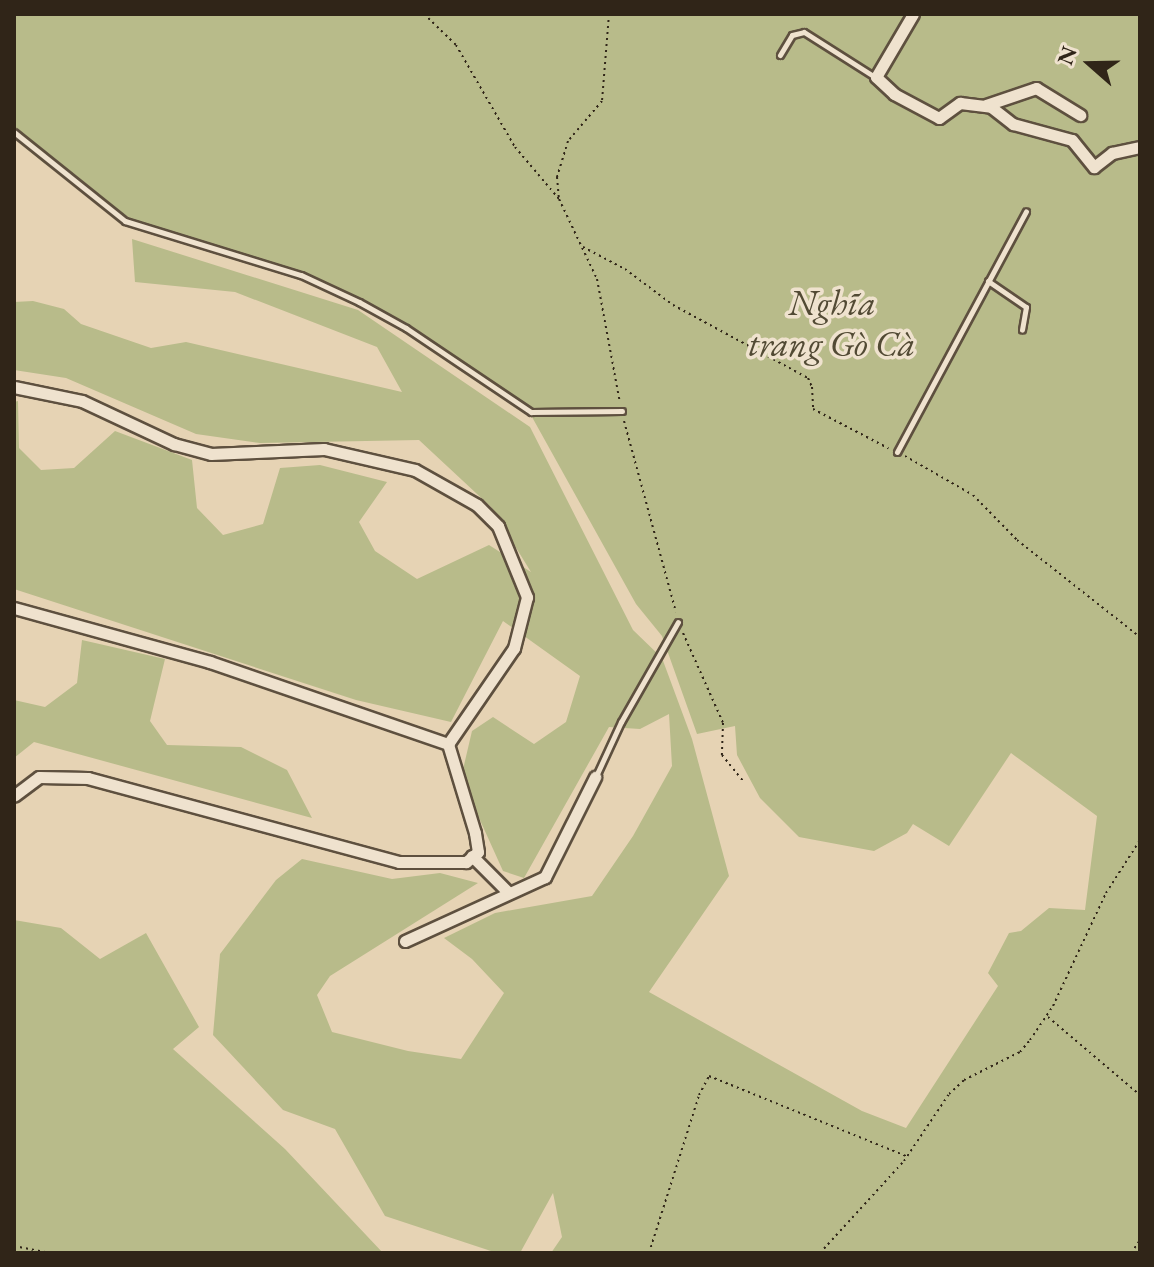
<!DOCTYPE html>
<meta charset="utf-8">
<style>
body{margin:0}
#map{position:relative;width:1154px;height:1267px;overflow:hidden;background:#e6d3b4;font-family:"EB Garamond",serif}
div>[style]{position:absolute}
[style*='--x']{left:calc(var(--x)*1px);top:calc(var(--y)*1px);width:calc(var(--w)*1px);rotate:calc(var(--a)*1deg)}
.green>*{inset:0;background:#b8bb8a}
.path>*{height:2px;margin-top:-1px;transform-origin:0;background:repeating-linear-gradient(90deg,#302518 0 2px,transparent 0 6px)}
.roads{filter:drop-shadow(2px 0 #5e503f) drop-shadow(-2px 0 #5e503f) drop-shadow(0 2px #5e503f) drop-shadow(0 -2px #5e503f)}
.lane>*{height:5px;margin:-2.5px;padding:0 2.5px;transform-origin:2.5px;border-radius:2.5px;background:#efe2ce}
.street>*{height:11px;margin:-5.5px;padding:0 5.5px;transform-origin:5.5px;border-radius:5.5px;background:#efe2ce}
span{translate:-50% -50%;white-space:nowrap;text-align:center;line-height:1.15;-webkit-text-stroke:7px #efe2ce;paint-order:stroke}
.park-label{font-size:36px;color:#524a34;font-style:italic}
.frame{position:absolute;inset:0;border:16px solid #302518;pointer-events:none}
.north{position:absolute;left:1050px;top:24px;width:80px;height:80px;-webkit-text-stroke:6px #efe2ce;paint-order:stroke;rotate:290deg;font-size:22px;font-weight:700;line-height:32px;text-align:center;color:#302518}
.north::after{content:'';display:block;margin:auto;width:28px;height:36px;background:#302518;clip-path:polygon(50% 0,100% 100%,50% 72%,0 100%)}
</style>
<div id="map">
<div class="green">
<div style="clip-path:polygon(14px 14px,1140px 14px,1140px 1253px,551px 1253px,562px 1237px,553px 1193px,520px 1253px,497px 1253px,385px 1216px,335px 1129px,283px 1110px,213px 1035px,220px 954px,276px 880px,302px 859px,392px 879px,440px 873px,478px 883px,330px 976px,317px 995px,332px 1032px,408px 1051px,461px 1059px,504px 993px,472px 959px,444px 938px,495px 913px,592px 896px,633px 836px,672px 766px,669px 714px,640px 729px,609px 727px,524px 878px,503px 871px,461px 778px,472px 731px,493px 717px,534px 744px,566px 722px,580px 676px,503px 621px,451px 722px,356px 700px,14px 589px,14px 402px,18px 401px,19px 448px,41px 470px,74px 468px,115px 431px,192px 460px,197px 508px,223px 535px,263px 524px,280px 468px,320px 465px,387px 482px,359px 522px,375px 551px,417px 579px,489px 545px,531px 572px,491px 507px,419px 440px,260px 443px,196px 434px,66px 378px,14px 370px,14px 302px,33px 301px,64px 309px,81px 324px,151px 348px,186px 342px,402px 392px,377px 347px,235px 292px,135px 282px,132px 239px,358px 310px,530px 427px,633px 630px,662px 658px,692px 739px,729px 876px,649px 992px,862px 1111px,906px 1128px,998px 986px,988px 973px,1009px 933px,1021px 931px,1049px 908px,1085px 910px,1097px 816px,1011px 753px,949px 846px,913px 824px,907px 833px,874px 851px,799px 837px,760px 798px,737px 755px,735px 726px,697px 734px,662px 636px,636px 604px,532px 417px,409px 334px,296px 270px,136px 222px,44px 163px,14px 138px)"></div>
<div style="clip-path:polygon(82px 640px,165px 659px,150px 721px,167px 745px,241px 747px,287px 770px,312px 818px,34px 742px,14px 758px,14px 700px,45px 707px,77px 683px)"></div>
<div style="clip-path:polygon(14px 920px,61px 928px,100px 959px,146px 933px,199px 1027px,173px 1049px,285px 1149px,383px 1253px,14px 1253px)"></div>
</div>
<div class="path">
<div style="--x:424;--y:14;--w:45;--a:44.1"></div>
<div style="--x:456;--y:45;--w:118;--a:60"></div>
<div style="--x:515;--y:147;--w:68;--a:49.8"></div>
<div style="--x:609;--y:14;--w:87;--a:94.6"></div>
<div style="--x:602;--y:101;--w:52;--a:130.4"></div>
<div style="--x:568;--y:141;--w:38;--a:107"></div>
<div style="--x:557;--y:177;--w:22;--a:85"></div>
<div style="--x:559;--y:199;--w:89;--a:64.6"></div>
<div style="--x:597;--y:279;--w:126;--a:79.5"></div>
<div style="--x:583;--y:247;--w:47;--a:27.6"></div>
<div style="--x:625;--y:269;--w:60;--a:36.9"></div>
<div style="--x:673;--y:305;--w:153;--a:28.4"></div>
<div style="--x:808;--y:378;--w:10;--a:66"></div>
<div style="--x:812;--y:387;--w:22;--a:87"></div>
<div style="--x:813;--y:409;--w:85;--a:27.5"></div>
<div style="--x:624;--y:421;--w:198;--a:74.8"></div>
<div style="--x:905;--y:456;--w:78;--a:29.8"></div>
<div style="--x:973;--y:495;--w:63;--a:45.6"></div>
<div style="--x:1017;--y:540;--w:157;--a:38.3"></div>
<div style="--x:683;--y:633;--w:98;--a:66"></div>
<div style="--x:723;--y:723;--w:32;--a:92"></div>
<div style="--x:722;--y:755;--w:33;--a:51"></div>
<div style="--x:1048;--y:1017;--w:121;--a:40.3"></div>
<div style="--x:14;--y:1246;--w:38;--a:11"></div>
<div style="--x:649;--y:1253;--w:166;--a:-72.4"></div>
<div style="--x:699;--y:1095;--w:21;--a:-62"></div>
<div style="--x:709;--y:1076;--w:213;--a:22.1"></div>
<div style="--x:820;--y:1253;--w:125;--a:-47.6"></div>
<div style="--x:904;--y:1161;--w:81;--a:-56.1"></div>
<div style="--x:949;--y:1094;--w:21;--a:-43"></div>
<div style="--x:964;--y:1080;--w:63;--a:-26.6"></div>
<div style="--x:1020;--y:1052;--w:16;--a:-50"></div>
<div style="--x:1030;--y:1040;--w:41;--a:-55.9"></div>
<div style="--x:1053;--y:1006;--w:125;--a:-64.9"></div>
<div style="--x:1106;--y:893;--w:63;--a:-57.3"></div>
<div style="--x:1131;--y:1253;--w:16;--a:-55"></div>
</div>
<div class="roads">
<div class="lane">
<div style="--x:780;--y:55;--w:23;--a:-59"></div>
<div style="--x:792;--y:35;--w:12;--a:-14"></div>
<div style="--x:804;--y:32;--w:84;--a:32.4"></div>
<div style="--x:14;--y:132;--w:142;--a:38.7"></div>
<div style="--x:125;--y:221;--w:184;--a:17.1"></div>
<div style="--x:301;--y:275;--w:64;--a:25"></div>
<div style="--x:359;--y:302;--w:54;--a:29"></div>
<div style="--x:406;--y:328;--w:151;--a:33.9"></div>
<div style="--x:531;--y:412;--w:91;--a:-0.6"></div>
<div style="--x:988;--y:281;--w:46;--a:34.4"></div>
<div style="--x:1026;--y:307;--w:23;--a:100"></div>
<div style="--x:897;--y:452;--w:273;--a:-61.8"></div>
<div style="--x:596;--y:776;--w:60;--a:-65.2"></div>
<div style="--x:621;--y:722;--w:115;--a:-60.3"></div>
</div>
<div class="street">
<div style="--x:913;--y:14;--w:73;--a:120.4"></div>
<div style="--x:876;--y:77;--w:25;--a:43"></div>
<div style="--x:894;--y:94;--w:51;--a:28.1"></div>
<div style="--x:939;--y:118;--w:26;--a:-36"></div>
<div style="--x:960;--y:103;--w:31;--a:7"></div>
<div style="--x:991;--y:107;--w:28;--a:38"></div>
<div style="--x:1013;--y:124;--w:61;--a:15.2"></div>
<div style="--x:1072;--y:140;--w:35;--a:51"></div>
<div style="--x:1094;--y:167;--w:23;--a:-38"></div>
<div style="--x:1112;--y:153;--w:29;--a:-12"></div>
<div style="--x:986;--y:105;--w:53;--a:-18.8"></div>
<div style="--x:1036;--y:88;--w:52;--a:31.5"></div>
<div style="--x:14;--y:387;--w:69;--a:11.6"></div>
<div style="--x:82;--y:401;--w:102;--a:25.1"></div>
<div style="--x:174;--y:444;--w:38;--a:15"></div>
<div style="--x:211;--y:454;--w:113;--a:-2.5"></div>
<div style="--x:324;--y:449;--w:93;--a:13"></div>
<div style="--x:415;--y:470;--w:71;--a:29.4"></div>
<div style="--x:477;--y:505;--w:30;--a:45"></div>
<div style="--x:498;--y:526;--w:77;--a:67.8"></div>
<div style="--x:527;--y:597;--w:53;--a:104.3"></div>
<div style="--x:514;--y:648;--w:116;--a:124.5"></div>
<div style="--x:448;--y:744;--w:93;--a:73.1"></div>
<div style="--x:475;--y:833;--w:19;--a:81"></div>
<div style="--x:478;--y:852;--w:16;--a:140"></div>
<div style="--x:466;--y:862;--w:67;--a:180"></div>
<div style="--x:399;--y:862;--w:322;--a:-164.9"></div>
<div style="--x:88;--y:778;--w:49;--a:-178.8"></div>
<div style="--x:39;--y:777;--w:31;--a:143"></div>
<div style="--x:14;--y:608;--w:203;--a:15.4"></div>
<div style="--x:210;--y:662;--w:252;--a:19"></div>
<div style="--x:472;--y:856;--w:52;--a:45"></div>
<div style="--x:405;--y:941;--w:154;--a:-24.6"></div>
<div style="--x:545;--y:877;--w:112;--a:-63.4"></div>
</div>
</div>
<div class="park-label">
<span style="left:832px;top:323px">Nghĩa<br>trang Gò Cà</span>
</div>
<div class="frame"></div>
<div class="north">N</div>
</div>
